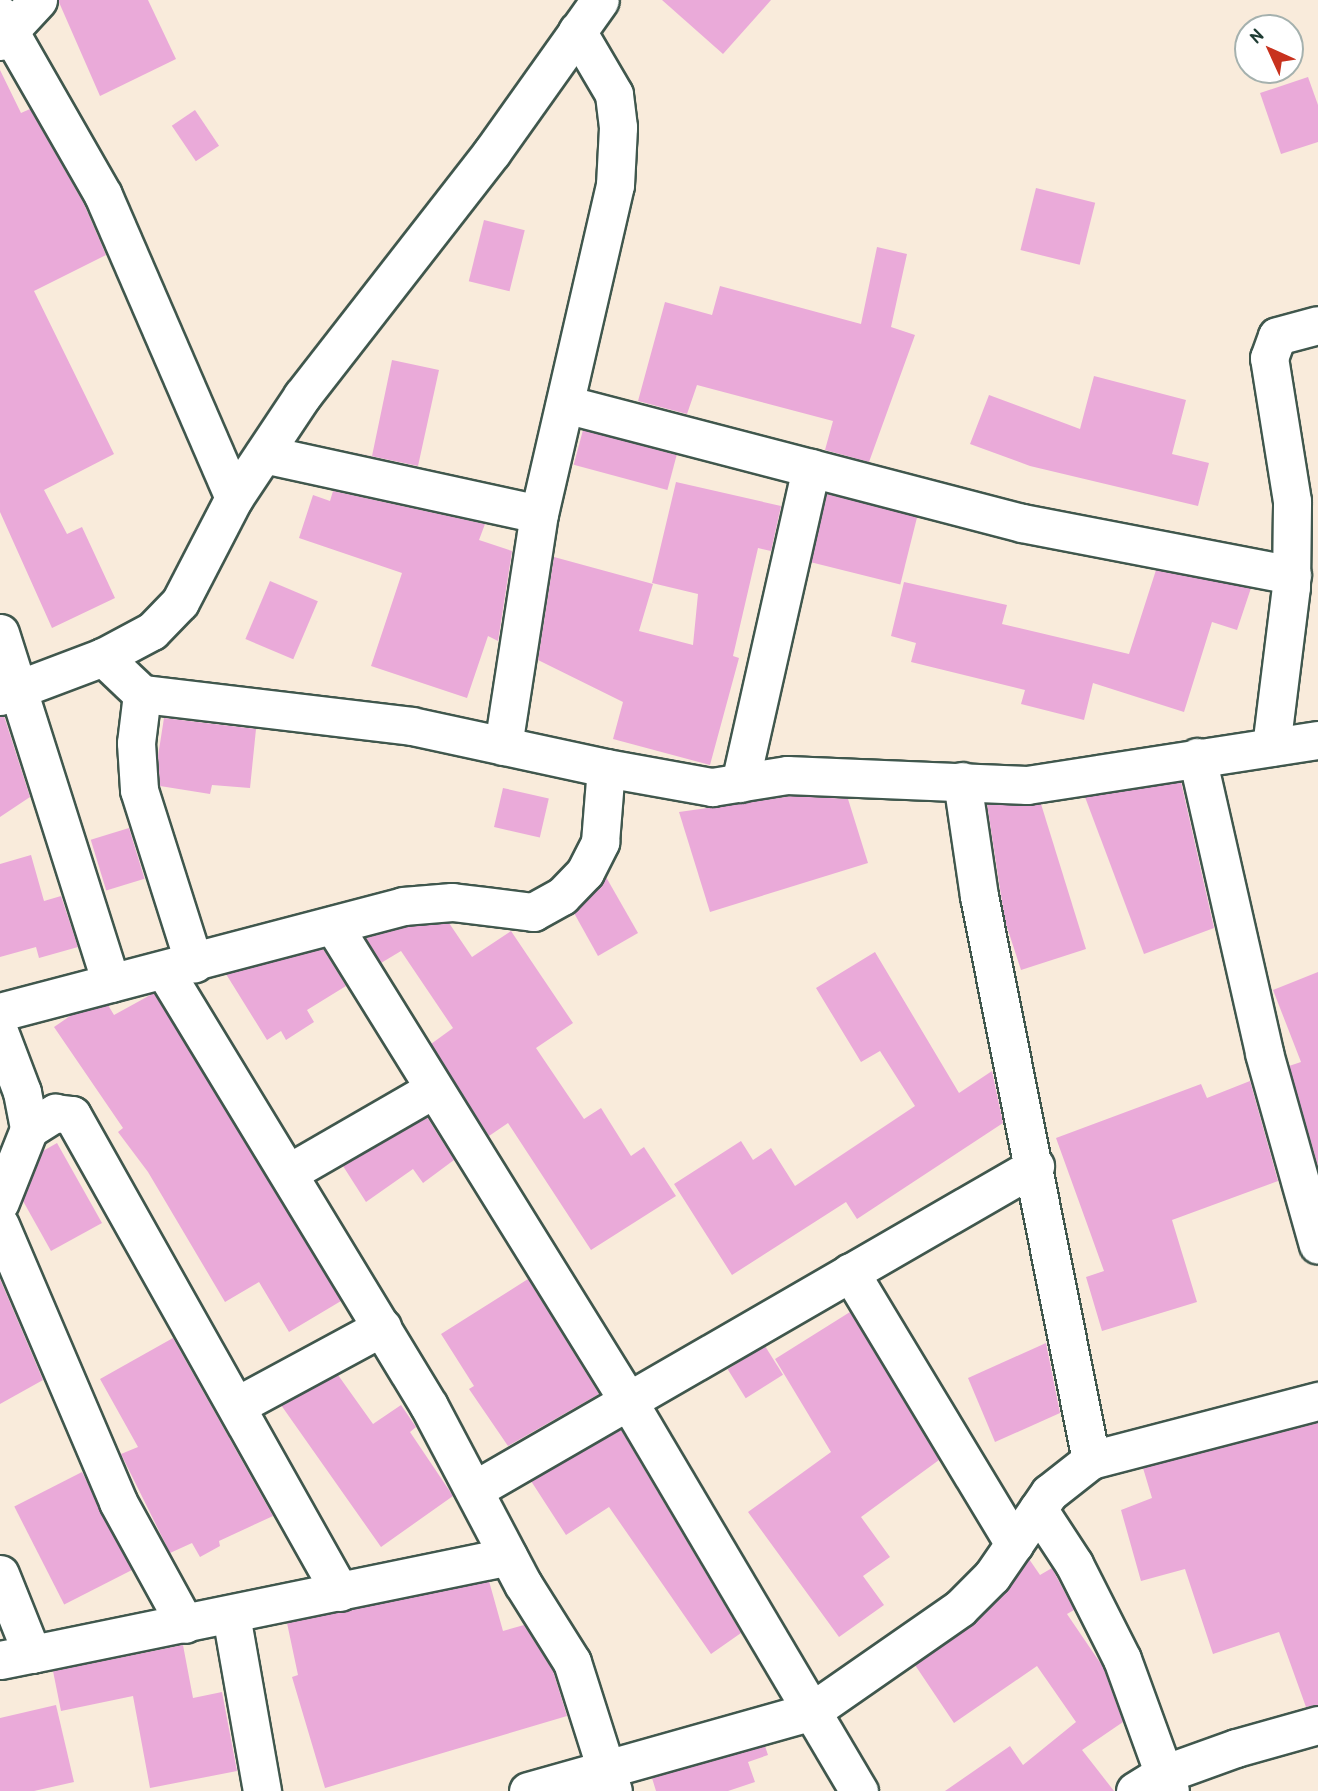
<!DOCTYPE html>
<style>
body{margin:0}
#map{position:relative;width:1318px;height:1791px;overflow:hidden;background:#f9ebdb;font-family:"Patrick Hand",sans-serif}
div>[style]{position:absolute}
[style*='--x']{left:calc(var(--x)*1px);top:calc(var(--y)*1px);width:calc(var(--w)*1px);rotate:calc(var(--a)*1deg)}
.building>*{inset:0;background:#eaaad9;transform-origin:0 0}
.roads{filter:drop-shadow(2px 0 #40574d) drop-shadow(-2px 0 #40574d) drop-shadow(0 2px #40574d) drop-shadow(0 -2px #40574d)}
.minor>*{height:37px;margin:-18.5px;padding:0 18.5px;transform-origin:18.5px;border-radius:18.5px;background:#fff}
span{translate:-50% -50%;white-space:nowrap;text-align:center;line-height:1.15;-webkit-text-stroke:5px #fff;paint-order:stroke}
.north{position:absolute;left:1234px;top:14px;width:70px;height:70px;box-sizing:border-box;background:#fff;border:2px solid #a5b1ae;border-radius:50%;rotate:315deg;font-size:19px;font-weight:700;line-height:28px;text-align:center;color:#1f3d34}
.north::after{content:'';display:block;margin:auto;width:24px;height:32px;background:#c8321e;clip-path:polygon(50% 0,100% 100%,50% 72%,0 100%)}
</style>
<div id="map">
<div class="building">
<div style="clip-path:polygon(58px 0,148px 0,176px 59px,100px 96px)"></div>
<div style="clip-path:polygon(662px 0,771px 0,723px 54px)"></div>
<div style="clip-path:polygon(0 70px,21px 113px,30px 109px,84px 204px,106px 255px,34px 291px,114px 454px,44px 490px,67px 534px,82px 527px,115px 598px,52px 628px,0 512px)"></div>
<div style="clip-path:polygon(1308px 77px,1318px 105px,1318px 142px,1281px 154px,1260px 93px)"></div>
<div style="left:195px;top:110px;width:43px;height:28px;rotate:56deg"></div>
<div style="left:1036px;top:188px;width:61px;height:64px;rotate:14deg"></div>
<div style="left:484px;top:220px;width:42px;height:63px;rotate:14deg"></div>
<div style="clip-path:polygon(877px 247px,907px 254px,891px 327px,915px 335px,869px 462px,825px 450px,833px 421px,697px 385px,687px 414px,638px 401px,665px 302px,712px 315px,720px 286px,861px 324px)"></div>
<div style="clip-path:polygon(392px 360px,439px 370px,418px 466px,347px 451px,372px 456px)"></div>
<div style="clip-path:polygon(1094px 376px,1186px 400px,1172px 454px,1209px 463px,1198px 506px,1030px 466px,970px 444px,989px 395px,1080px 429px)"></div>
<div style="left:583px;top:430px;width:97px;height:36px;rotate:15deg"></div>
<div style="clip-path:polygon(676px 482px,781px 506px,771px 551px,758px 548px,733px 656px,739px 658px,710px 765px,613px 739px,623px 702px,538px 660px,554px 557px,653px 584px,639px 631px,693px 645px,698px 594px,652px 583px)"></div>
<div style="clip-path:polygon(333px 491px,485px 524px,479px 540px,512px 551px,498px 641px,488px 636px,467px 698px,371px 666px,402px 573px,299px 538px,313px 495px,330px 501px)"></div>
<div style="left:827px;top:494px;width:93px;height:70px;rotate:14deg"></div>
<div style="clip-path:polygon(1156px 570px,1251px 588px,1237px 630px,1212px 622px,1184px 712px,1093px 683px,1084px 720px,1021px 704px,1025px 690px,911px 662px,916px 643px,891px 636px,904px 582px,1007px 605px,1002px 624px,1129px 654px)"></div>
<div style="left:270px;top:581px;width:52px;height:63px;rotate:23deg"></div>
<div style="clip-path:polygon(0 716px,4px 716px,30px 797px,0 817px)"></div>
<div style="clip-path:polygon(164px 718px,256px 729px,250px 788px,212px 785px,210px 794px,160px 786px,158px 756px)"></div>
<div style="clip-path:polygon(1181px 782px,1214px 928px,1144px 954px,1085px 797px)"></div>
<div style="left:503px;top:788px;width:47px;height:40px;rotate:13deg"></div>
<div style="clip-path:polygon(793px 796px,848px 799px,868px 863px,710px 912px,679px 812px)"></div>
<div style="clip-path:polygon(987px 804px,1041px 804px,1086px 949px,1021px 970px,1005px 921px)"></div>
<div style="left:129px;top:828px;width:53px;height:40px;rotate:73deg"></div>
<div style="clip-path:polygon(31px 855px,44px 901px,61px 896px,78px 947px,39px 958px,36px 947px,0 957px,0 864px)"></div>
<div style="clip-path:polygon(606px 877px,638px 933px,598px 956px,574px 913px)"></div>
<div style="clip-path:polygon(449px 923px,472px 957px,511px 931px,573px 1023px,536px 1048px,584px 1119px,601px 1108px,631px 1156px,644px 1147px,676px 1196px,591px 1250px,508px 1123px,489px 1136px,431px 1044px,453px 1028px,401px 951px,381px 963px,366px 938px,407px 927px)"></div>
<div style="clip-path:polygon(323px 949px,346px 986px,307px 1010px,314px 1022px,286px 1040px,281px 1031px,267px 1040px,226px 974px)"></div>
<div style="clip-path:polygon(875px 952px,959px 1093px,992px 1071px,1003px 1123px,857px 1219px,846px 1202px,732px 1275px,674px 1184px,741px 1141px,753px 1160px,771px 1148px,795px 1186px,915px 1106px,880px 1051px,861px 1062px,816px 988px)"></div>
<div style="clip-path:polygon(1318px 972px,1318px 1166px,1289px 1066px,1301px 1062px,1273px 990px)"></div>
<div style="clip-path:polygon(154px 993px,341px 1301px,289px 1332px,259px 1282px,225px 1302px,148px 1172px,118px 1132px,123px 1128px,54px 1027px,73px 1014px,108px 1005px,114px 1015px)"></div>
<div style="clip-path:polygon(1250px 1081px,1278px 1181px,1172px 1220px,1197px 1302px,1102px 1331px,1086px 1277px,1104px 1271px,1056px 1138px,1201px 1084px,1207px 1098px)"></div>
<div style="clip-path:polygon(427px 1117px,454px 1160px,423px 1183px,413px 1169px,366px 1202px,343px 1166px)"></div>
<div style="clip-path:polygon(57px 1143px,102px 1223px,51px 1251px,23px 1201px,43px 1151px)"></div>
<div style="clip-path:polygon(0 1279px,43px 1380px,0 1404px)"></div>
<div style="clip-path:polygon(528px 1279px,599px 1394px,508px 1446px,469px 1389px,474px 1386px,441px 1334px)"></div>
<div style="clip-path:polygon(850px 1312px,939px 1460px,861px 1517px,890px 1557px,863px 1576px,884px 1605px,839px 1637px,748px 1512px,831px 1452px,775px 1359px)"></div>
<div style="clip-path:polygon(173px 1338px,273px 1516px,219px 1541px,220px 1546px,200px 1557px,192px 1543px,170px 1553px,121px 1454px,138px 1447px,100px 1379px)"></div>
<div style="clip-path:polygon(1046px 1343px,1060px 1413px,995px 1442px,968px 1378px)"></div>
<div style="left:765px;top:1346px;width:34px;height:44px;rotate:58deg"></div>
<div style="clip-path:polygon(338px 1375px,373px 1424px,401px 1405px,416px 1427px,410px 1432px,453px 1496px,381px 1547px,281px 1405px)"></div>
<div style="clip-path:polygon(1318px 1423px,1318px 1705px,1306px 1707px,1279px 1632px,1213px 1654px,1185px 1569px,1141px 1581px,1121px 1510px,1152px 1498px,1143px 1468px)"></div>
<div style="clip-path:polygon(621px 1430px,741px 1633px,711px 1654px,609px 1507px,566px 1535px,531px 1481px)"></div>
<div style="left:82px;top:1472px;width:110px;height:76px;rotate:63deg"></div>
<div style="clip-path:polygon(1029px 1559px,1040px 1575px,1052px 1568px,1074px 1610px,1067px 1614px,1103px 1667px,1123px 1722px,1082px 1750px,1114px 1791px,945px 1791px,1010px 1746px,1023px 1765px,1076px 1722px,1037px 1666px,954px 1723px,915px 1665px,975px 1623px,1007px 1591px)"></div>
<div style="clip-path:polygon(489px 1581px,503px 1631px,524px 1625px,553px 1671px,567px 1716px,325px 1788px,292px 1677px,298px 1675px,287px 1623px)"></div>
<div style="clip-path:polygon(183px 1645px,193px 1698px,222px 1692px,237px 1771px,150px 1788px,133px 1696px,61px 1711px,53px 1671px)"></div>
<div style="clip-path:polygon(56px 1705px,74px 1782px,34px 1791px,0 1791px,0 1718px)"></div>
<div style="clip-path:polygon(765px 1746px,768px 1755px,748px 1762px,755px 1782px,728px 1791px,656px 1791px,652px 1778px)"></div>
</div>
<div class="roads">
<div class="minor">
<div style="--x:0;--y:15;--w:207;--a:60.2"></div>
<div style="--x:103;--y:195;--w:330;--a:66.6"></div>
<div style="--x:0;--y:41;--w:56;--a:-47.2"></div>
<div style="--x:565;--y:404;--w:472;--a:14.6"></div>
<div style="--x:1022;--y:523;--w:275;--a:10.9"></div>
<div style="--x:264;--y:454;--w:281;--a:12.3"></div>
<div style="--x:0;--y:633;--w:367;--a:72.4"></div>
<div style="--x:142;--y:694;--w:49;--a:97"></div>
<div style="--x:136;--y:743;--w:47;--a:86.3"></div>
<div style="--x:139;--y:790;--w:182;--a:72.4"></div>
<div style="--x:0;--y:696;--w:110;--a:-20.7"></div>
<div style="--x:103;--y:657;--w:55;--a:-28"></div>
<div style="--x:152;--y:631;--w:40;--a:-46"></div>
<div style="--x:180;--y:602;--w:117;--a:-62.6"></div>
<div style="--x:234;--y:498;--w:123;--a:-56.3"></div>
<div style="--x:302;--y:396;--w:309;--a:-52.1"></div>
<div style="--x:492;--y:152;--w:186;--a:-54.6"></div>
<div style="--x:503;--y:746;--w:235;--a:-81.2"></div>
<div style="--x:539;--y:514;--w:338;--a:-77"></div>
<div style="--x:615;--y:185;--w:58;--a:-87"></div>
<div style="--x:618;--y:127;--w:33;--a:-97"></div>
<div style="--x:614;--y:94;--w:73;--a:-120.4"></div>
<div style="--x:1271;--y:747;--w:161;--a:-82.9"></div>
<div style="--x:1291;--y:587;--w:86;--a:-89.3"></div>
<div style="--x:1292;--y:501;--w:145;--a:-99.1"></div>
<div style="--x:1269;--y:358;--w:23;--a:-70"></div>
<div style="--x:1277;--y:336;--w:42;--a:-15"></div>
<div style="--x:1197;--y:757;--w:303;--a:77.2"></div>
<div style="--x:1264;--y:1053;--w:199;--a:74.3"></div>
<div style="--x:606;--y:768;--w:108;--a:10.2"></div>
<div style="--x:712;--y:787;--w:76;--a:-9.1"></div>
<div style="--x:787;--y:775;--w:240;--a:2.4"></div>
<div style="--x:1027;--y:785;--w:294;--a:-8.8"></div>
<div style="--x:962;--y:781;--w:116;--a:81.6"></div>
<div style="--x:979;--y:896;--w:575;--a:78.77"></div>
<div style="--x:740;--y:783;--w:323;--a:-77.3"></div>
<div style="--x:333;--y:925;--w:558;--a:58.19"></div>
<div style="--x:627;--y:1399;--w:456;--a:59.4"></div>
<div style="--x:164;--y:970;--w:510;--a:58.71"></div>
<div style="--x:429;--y:1406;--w:201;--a:62.2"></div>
<div style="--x:523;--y:1584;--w:92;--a:57.9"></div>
<div style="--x:572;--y:1662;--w:135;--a:72.4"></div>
<div style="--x:0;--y:1012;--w:417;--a:-14.7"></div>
<div style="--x:403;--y:906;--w:49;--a:-4.7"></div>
<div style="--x:452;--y:902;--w:82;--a:7"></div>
<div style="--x:533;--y:912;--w:33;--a:-29"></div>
<div style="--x:562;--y:896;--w:33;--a:-46"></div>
<div style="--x:585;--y:872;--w:34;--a:-63"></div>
<div style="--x:600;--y:842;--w:74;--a:-85.4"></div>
<div style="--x:606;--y:768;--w:198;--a:-167.8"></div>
<div style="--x:412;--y:726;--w:272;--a:-173.2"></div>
<div style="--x:142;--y:694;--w:54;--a:-136.5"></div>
<div style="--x:0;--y:1034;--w:62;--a:69.2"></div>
<div style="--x:22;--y:1092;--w:38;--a:79"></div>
<div style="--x:29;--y:1129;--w:79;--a:111.7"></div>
<div style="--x:29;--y:1129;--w:31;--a:-32"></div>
<div style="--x:55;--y:1113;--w:17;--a:7"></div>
<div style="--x:72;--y:1115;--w:547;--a:60.67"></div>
<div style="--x:290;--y:1172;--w:166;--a:-30"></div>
<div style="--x:0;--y:1225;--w:301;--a:66.9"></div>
<div style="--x:118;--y:1502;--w:139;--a:61.2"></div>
<div style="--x:850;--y:1272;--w:318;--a:58.9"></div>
<div style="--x:238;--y:1405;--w:164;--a:-28.4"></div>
<div style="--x:474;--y:1490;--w:648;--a:-30.01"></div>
<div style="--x:1038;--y:1509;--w:66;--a:56.8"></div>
<div style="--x:1074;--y:1564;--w:106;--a:63.2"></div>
<div style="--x:1122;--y:1659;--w:140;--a:70"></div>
<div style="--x:0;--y:1574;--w:86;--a:68.2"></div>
<div style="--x:32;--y:1654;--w:486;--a:-11.6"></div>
<div style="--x:231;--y:1615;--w:179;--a:80"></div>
<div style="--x:0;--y:1660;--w:33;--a:-11"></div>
<div style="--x:528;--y:1791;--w:295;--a:-15.7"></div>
<div style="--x:812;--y:1711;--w:180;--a:-34.8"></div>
<div style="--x:960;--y:1608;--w:45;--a:-45"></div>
<div style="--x:992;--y:1576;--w:101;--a:-55.5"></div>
<div style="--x:1049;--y:1493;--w:53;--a:-38.2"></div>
<div style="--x:1091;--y:1460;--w:235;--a:-14.6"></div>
<div style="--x:1135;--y:1791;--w:31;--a:-32"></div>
<div style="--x:1161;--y:1775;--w:80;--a:-19.8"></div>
<div style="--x:1236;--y:1748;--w:85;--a:-15.7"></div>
</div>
</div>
<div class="north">N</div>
</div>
